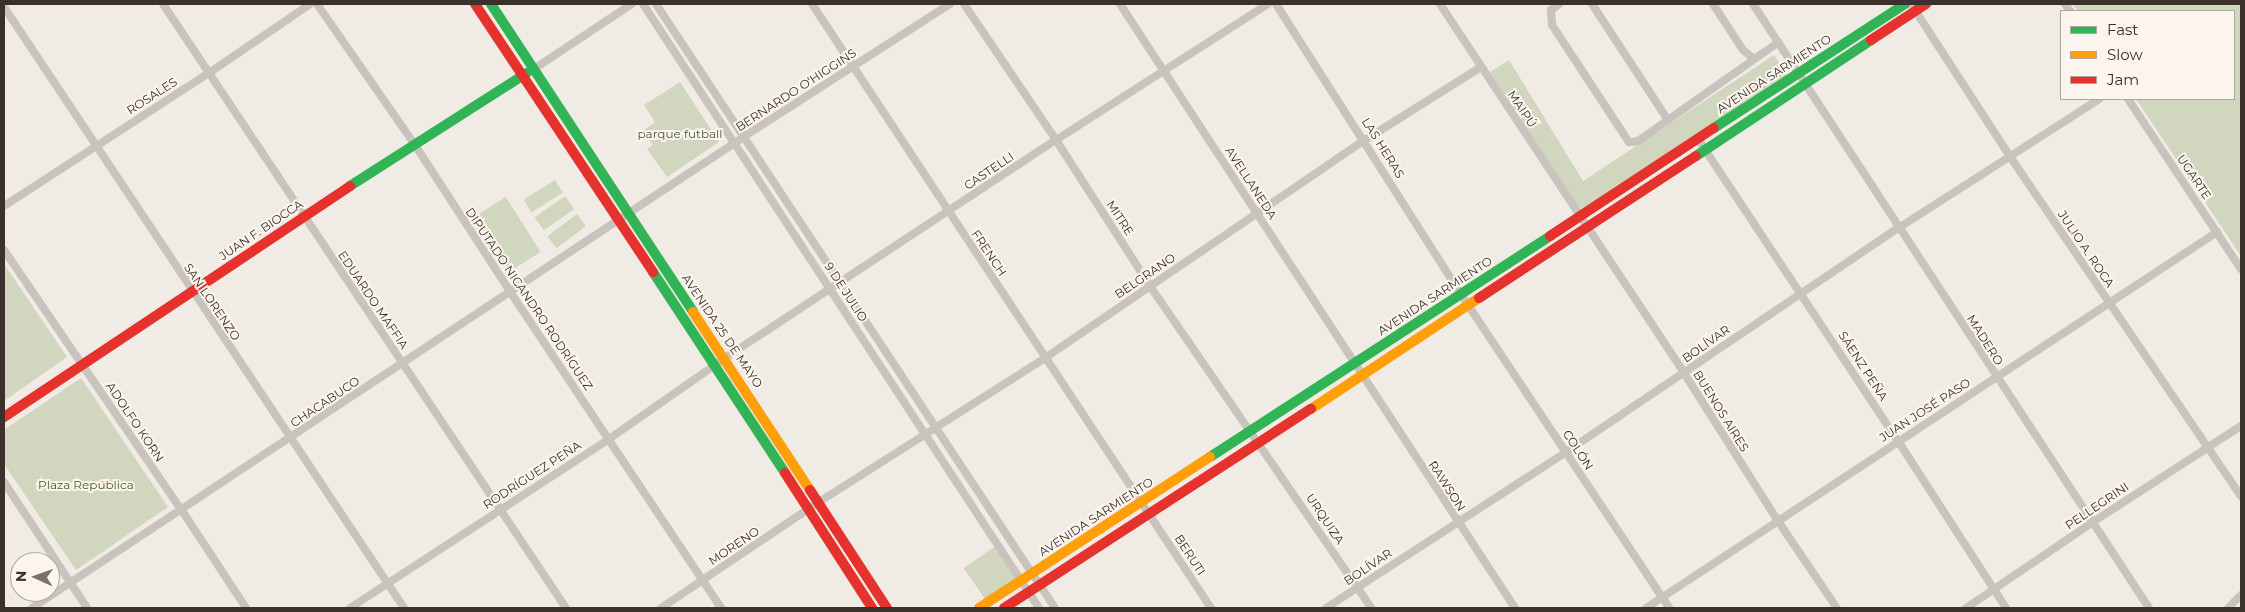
<!DOCTYPE html>
<meta charset="utf-8">
<style>
body{margin:0}
#map{position:relative;width:2245px;height:612px;overflow:hidden;background:#f0ebe5;font-family:Montserrat,sans-serif}
div>[style]{position:absolute}
[style*='--x']{left:calc(var(--x)*1px);top:calc(var(--y)*1px);width:calc(var(--w)*1px);rotate:calc(var(--a)*1deg)}
.green>*{inset:0;background:#d1d6bf;transform-origin:0 0}
.street>*{height:8px;margin:-4px;padding:0 4px;transform-origin:4px;border-radius:4px;background:#c9c3be}
.fast>*{height:10px;margin:-5px;padding:0 5px;transform-origin:5px;border-radius:5px;background:#30b455}
.slow>*{height:10px;margin:-5px;padding:0 5px;transform-origin:5px;border-radius:5px;background:#ff9f0a}
.jam>*{height:10px;margin:-5px;padding:0 5px;transform-origin:5px;border-radius:5px;background:#e5322d}
span{translate:-50% -50%;white-space:nowrap;text-align:center;line-height:1.15;-webkit-text-stroke:4px #fbf5ee;paint-order:stroke}
.street-label{font-size:12px;color:#3b302b}
.park-label{font-size:12px;color:#4a5a2e}
.frame{position:absolute;inset:0;border:5px solid #3b302b;pointer-events:none}
.legend{position:absolute;left:2060px;top:10px;width:175px;height:90px;box-sizing:border-box;background:#fbf5ee;border:1px solid #aea6a0;margin:0;padding:6px 9px;list-style:none;font-size:15px;color:#3b302b}
.legend li{display:flex;align-items:center;gap:10px;height:25px}
.legend b{width:25px;border:1px solid #aea6a0}
.north{position:absolute;left:10px;top:552px;width:50px;height:50px;box-sizing:border-box;background:#fbf5ee;border:1px solid #aea6a0;border-radius:50%;rotate:272deg;font-size:14px;font-weight:700;line-height:20px;text-align:center;color:#3b302b}
.north::after{content:'';display:block;margin:auto;width:18px;height:22px;background:#7a716c;clip-path:polygon(50% 0,100% 100%,50% 72%,0 100%)}
</style>
<div id="map">
<div class="green">
<div style="clip-path:polygon(2073px 4px,2241px 4px,2241px 256px,2136px 99px,2234px 99px,2234px 11px,2078px 11px)"></div>
<div style="clip-path:polygon(1774px 55px,1787px 75px,1581px 211px,1490px 72px,1509px 60px,1583px 181px)"></div>
<div style="clip-path:polygon(680px 82px,719px 142px,667px 177px,647px 149px,653px 145px,643px 131px,655px 122px,644px 105px)"></div>
<div style="left:555px;top:180px;width:15px;height:37px;rotate:58deg"></div>
<div style="left:565px;top:196px;width:16px;height:37px;rotate:55deg"></div>
<div style="left:506px;top:197px;width:65px;height:36px;rotate:58deg"></div>
<div style="left:577px;top:214px;width:15px;height:37px;rotate:53deg"></div>
<div style="clip-path:polygon(4px 264px,67px 357px,4px 401px)"></div>
<div style="clip-path:polygon(81px 378px,168px 507px,76px 570px,4px 464px,4px 430px)"></div>
<div style="left:994px;top:547px;width:39px;height:37px;rotate:55deg"></div>
</div>
<div class="street">
<div style="--x:163;--y:4;--w:726;--a:56.29"></div>
<div style="--x:317;--y:4;--w:172;--a:55.2"></div>
<div style="--x:415;--y:145;--w:176;--a:57"></div>
<div style="--x:511;--y:293;--w:379;--a:56.3"></div>
<div style="--x:643;--y:4;--w:722;--a:56.75"></div>
<div style="--x:656;--y:4;--w:724;--a:56.55"></div>
<div style="--x:812;--y:4;--w:724;--a:56.55"></div>
<div style="--x:964;--y:4;--w:164;--a:55.9"></div>
<div style="--x:1056;--y:140;--w:174;--a:57.2"></div>
<div style="--x:1150;--y:286;--w:391;--a:55.5"></div>
<div style="--x:1120;--y:4;--w:722;--a:56.82"></div>
<div style="--x:1276;--y:4;--w:357;--a:57.5"></div>
<div style="--x:1468;--y:305;--w:364;--a:56.4"></div>
<div style="--x:1440;--y:4;--w:442;--a:56.5"></div>
<div style="--x:1684;--y:373;--w:175;--a:57.6"></div>
<div style="--x:1778;--y:521;--w:105;--a:55.9"></div>
<div style="--x:1559;--y:4;--w:10;--a:143"></div>
<div style="--x:1551;--y:10;--w:15;--a:86"></div>
<div style="--x:1552;--y:25;--w:140;--a:56.7"></div>
<div style="--x:1629;--y:142;--w:3;--a:0"></div>
<div style="--x:1632;--y:142;--w:6;--a:-9"></div>
<div style="--x:1638;--y:141;--w:172;--a:-35.1"></div>
<div style="--x:1592;--y:4;--w:139;--a:56.8"></div>
<div style="--x:1713;--y:4;--w:55;--a:56.9"></div>
<div style="--x:1743;--y:50;--w:14;--a:39"></div>
<div style="--x:1753;--y:4;--w:722;--a:56.75"></div>
<div style="--x:1911;--y:4;--w:180;--a:57"></div>
<div style="--x:2009;--y:155;--w:413;--a:55.8"></div>
<div style="--x:2065;--y:4;--w:9;--a:54"></div>
<div style="--x:4;--y:7;--w:722;--a:56.35"></div>
<div style="--x:534;--y:69;--w:118;--a:-33.6"></div>
<div style="--x:2128;--y:99;--w:204;--a:56.4"></div>
<div style="--x:1698;--y:139;--w:362;--a:56.5"></div>
<div style="--x:1898;--y:441;--w:199;--a:57.1"></div>
<div style="--x:4;--y:206;--w:244;--a:-33"></div>
<div style="--x:209;--y:73;--w:122;--a:-34.3"></div>
<div style="--x:4;--y:250;--w:314;--a:55.7"></div>
<div style="--x:181;--y:509;--w:118;--a:56.7"></div>
<div style="--x:4;--y:482;--w:151;--a:56.6"></div>
<div style="--x:32;--y:608;--w:855;--a:-33.5"></div>
<div style="--x:745;--y:136;--w:244;--a:-32.8"></div>
<div style="--x:350;--y:608;--w:309;--a:-33.1"></div>
<div style="--x:609;--y:439;--w:141;--a:-34.9"></div>
<div style="--x:725;--y:358;--w:396;--a:-33.4"></div>
<div style="--x:1056;--y:140;--w:252;--a:-32.7"></div>
<div style="--x:661;--y:608;--w:190;--a:-33.9"></div>
<div style="--x:819;--y:502;--w:268;--a:-32.5"></div>
<div style="--x:1045;--y:358;--w:387;--a:-34.3"></div>
<div style="--x:1365;--y:140;--w:137;--a:-32.2"></div>
<div style="--x:1326;--y:608;--w:286;--a:-33"></div>
<div style="--x:1566;--y:452;--w:403;--a:-34"></div>
<div style="--x:1900;--y:227;--w:237;--a:-32.7"></div>
<div style="--x:1646;--y:608;--w:684;--a:-33.36"></div>
<div style="--x:1966;--y:608;--w:153;--a:-34.1"></div>
<div style="--x:2093;--y:522;--w:176;--a:-33"></div>
<div style="--x:2228;--y:608;--w:18;--a:-45"></div>
</div>
<div class="fast">
<div style="--x:491;--y:4;--w:368;--a:56.7"></div>
<div style="--x:1714;--y:128;--w:228;--a:-33"></div>
<div style="--x:1696;--y:156;--w:210;--a:-33.5"></div>
<div style="--x:350;--y:186;--w:210;--a:-32.6"></div>
<div style="--x:653;--y:272;--w:240;--a:56.7"></div>
<div style="--x:1210;--y:457;--w:406;--a:-33"></div>
</div>
<div class="slow">
<div style="--x:693;--y:312;--w:213;--a:56.7"></div>
<div style="--x:1311;--y:409;--w:201;--a:-33.5"></div>
<div style="--x:979;--y:608;--w:276;--a:-33.2"></div>
</div>
<div class="jam">
<div style="--x:475;--y:4;--w:322;--a:56.4"></div>
<div style="--x:1871;--y:40;--w:66;--a:-33.2"></div>
<div style="--x:1550;--y:236;--w:196;--a:-33.4"></div>
<div style="--x:1479;--y:298;--w:259;--a:-33.2"></div>
<div style="--x:4;--y:417;--w:416;--a:-33.7"></div>
<div style="--x:785;--y:473;--w:161;--a:57.2"></div>
<div style="--x:810;--y:490;--w:141;--a:56.9"></div>
<div style="--x:1004;--y:608;--w:366;--a:-33"></div>
</div>
<div class="street-label">
<span style="left:1774px;top:74px;rotate:-33deg">AVENIDA SARMIENTO</span>
<span style="left:796px;top:90px;rotate:-33deg">BERNARDO O'HIGGINS</span>
<span style="left:152px;top:96px;rotate:-33deg">ROSALES</span>
<span style="left:1522px;top:109px;rotate:56deg">MAIPÚ</span>
<span style="left:1383px;top:148px;rotate:58deg">LAS HERAS</span>
<span style="left:989px;top:171px;rotate:-34deg">CASTELLI</span>
<span style="left:2194px;top:177px;rotate:56deg">UGARTE</span>
<span style="left:1251px;top:183px;rotate:57deg">AVELLANEDA</span>
<span style="left:1120px;top:218px;rotate:57deg">MITRE</span>
<span style="left:261px;top:230px;rotate:-34deg">JUAN F. BIOCCA</span>
<span style="left:2086px;top:249px;rotate:56deg">JULIO A. ROCA</span>
<span style="left:989px;top:253px;rotate:56deg">FRENCH</span>
<span style="left:1145px;top:276px;rotate:-34deg">BELGRANO</span>
<span style="left:846px;top:292px;rotate:57deg">9 DE JULIO</span>
<span style="left:1435px;top:296px;rotate:-33deg">AVENIDA SARMIENTO</span>
<span style="left:529px;top:299px;rotate:56deg">DIPUTADO NICANDRO RODRÍGUEZ</span>
<span style="left:373px;top:300px;rotate:56deg">EDUARDO MAFFIA</span>
<span style="left:212px;top:302px;rotate:56deg">SAN LORENZO</span>
<span style="left:722px;top:331px;rotate:56deg">AVENIDA 25 DE MAYO</span>
<span style="left:1985px;top:340px;rotate:58deg">MADERO</span>
<span style="left:1706px;top:344px;rotate:-35deg">BOLÍVAR</span>
<span style="left:1863px;top:366px;rotate:57deg">SÁENZ PEÑA</span>
<span style="left:325px;top:402px;rotate:-34deg">CHACABUCO</span>
<span style="left:1925px;top:410px;rotate:-33deg">JUAN JOSÉ PASO</span>
<span style="left:1721px;top:411px;rotate:58deg">BUENOS AIRES</span>
<span style="left:135px;top:422px;rotate:56deg">ADOLFO KORN</span>
<span style="left:1578px;top:450px;rotate:57deg">COLÓN</span>
<span style="left:532px;top:475px;rotate:-33deg">RODRÍGUEZ PEÑA</span>
<span style="left:1447px;top:486px;rotate:57deg">RAWSON</span>
<span style="left:2097px;top:506px;rotate:-34deg">PELLEGRINI</span>
<span style="left:1096px;top:517px;rotate:-33deg">AVENIDA SARMIENTO</span>
<span style="left:1325px;top:519px;rotate:56deg">URQUIZA</span>
<span style="left:734px;top:546px;rotate:-34deg">MORENO</span>
<span style="left:1190px;top:555px;rotate:57deg">BERUTI</span>
<span style="left:1368px;top:567px;rotate:-34deg">BOLÍVAR</span>
</div>
<div class="park-label">
<span style="left:680px;top:134px">parque futball</span>
<span style="left:86px;top:485px">Plaza República</span>
</div>
<div class="frame"></div>
<ul class="legend">
<li><b style="height:6px;background:#30b455"></b>Fast</li>
<li><b style="height:6px;background:#ff9f0a"></b>Slow</li>
<li><b style="height:6px;background:#e5322d"></b>Jam</li>
</ul>
<div class="north">N</div>
</div>
